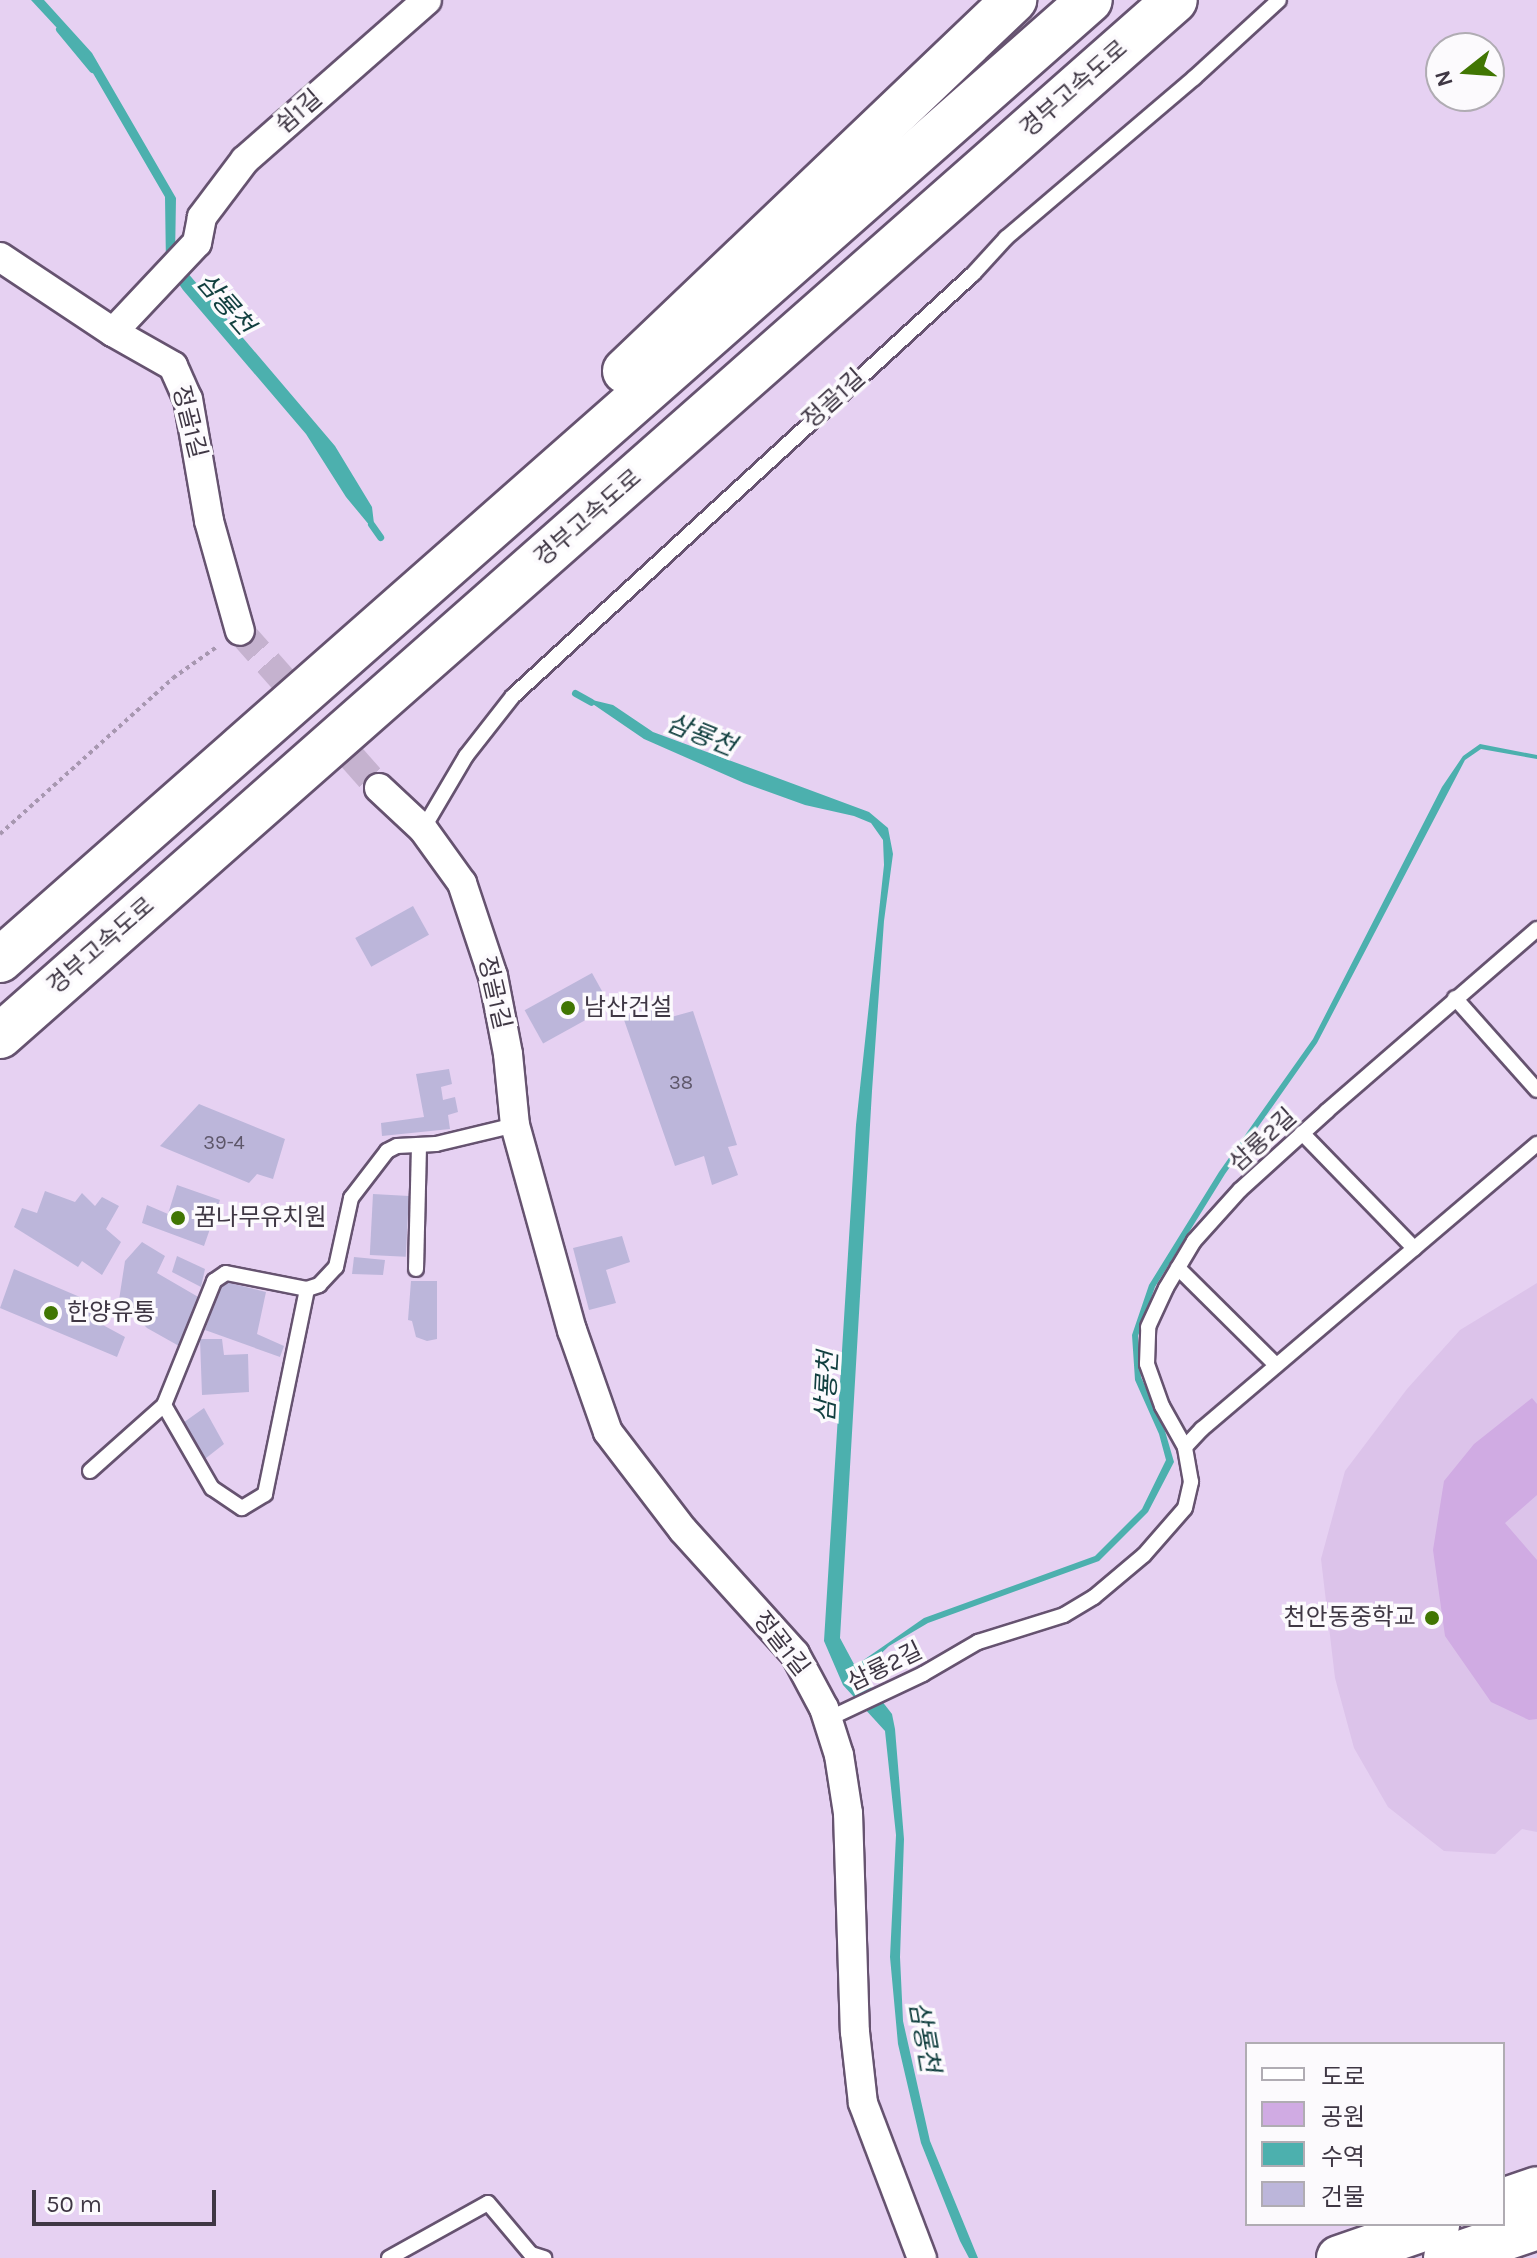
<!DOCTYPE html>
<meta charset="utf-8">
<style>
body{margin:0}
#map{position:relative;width:1537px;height:2258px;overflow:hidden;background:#e6d1f2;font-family:Karla,"Noto Sans KR",sans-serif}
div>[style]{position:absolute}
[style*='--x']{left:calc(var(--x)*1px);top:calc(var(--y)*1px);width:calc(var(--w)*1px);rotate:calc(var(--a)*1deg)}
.built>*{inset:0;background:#dcc3ea}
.green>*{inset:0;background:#d0abe3}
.water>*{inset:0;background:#4cb0ae}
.stream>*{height:7px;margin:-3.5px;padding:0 3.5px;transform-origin:3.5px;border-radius:3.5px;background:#4cb0ae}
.building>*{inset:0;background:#bcb6da;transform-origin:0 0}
.street-tunnel>*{height:28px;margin-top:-14px;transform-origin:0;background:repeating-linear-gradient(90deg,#c5b2cf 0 28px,transparent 0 42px)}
.path>*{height:4px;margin-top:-2px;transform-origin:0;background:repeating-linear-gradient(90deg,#a797b0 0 4px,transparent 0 8px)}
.roads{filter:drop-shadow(2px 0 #665370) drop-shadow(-2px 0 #665370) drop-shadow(0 2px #665370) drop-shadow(0 -2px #665370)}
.lane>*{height:14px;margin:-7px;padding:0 7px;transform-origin:7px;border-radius:7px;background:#fff}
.street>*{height:28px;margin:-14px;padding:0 14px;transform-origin:14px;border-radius:14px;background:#fff}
.primary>*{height:44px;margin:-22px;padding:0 22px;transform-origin:22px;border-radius:22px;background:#fff}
.highway>*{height:44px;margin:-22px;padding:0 22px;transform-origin:22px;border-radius:22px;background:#fff}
.dots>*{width:22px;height:22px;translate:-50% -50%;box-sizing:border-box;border:4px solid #fcfafd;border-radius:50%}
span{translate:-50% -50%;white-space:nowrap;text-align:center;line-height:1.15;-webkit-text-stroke:7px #fcfafd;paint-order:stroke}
.number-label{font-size:20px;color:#5e576a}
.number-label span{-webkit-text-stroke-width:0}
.street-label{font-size:24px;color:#3f3744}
.poi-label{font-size:24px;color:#3f3744}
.left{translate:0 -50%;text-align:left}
.right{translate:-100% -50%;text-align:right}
.water-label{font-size:26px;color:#113f3f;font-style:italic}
.legend{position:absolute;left:1245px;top:2042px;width:260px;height:184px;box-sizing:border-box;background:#fcfafd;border:2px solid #b0acb3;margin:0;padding:10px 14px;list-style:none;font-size:24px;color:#3f3744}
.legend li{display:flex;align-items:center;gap:16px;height:40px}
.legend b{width:40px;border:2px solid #b0acb3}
.north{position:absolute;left:1425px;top:32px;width:80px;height:80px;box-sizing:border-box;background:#fcfafd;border:2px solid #b0acb3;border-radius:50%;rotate:253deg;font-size:22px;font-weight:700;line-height:32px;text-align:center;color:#3f3744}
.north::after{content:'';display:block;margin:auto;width:28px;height:36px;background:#417603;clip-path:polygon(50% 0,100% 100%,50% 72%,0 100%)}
.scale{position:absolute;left:32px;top:2190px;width:184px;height:36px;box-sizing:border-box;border:4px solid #3f3744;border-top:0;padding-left:10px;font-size:24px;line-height:28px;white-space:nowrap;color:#3f3744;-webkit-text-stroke:6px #fcfafd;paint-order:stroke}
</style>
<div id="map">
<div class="built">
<div style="clip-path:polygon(1537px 1283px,1537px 1832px,1522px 1829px,1495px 1854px,1444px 1851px,1388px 1807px,1354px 1748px,1335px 1678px,1321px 1559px,1345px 1471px,1407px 1389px,1460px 1330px)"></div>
</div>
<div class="green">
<div style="clip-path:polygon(1532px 1398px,1537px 1404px,1537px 1495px,1505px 1523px,1537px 1560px,1537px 1719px,1529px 1720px,1491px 1702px,1445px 1636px,1433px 1550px,1444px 1481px,1474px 1444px)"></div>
</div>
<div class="water">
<div style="clip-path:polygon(31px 0,44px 0,92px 53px,176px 198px,175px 258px,335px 446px,372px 507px,375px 532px,346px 497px,306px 434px,183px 290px,166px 265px,165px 197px,83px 56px)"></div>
<div style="clip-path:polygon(584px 698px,613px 705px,653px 732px,869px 812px,888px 828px,893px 854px,884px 921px,872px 1091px,840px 1638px,855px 1666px,924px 1618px,1095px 1556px,1142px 1509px,1166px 1460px,1159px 1434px,1135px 1380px,1132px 1335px,1149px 1285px,1219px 1172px,1313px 1039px,1442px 787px,1463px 756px,1480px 744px,1537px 755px,1537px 759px,1481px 749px,1465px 760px,1317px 1043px,1225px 1174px,1155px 1287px,1138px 1336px,1141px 1377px,1165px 1431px,1174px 1462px,1148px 1512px,1099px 1561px,928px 1623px,889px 1646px,860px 1673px,892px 1714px,895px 1729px,904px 1839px,900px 1957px,903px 2021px,930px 2141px,978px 2258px,969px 2258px,960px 2241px,921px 2143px,898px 2044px,890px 1957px,896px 1835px,885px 1731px,843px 1685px,824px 1641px,856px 1125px,884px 865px,883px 840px,871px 823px,854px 816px,805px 805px,744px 783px,644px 739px)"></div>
</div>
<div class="stream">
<div style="--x:59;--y:29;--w:52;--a:50.5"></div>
<div style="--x:371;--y:524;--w:16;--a:55"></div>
<div style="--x:575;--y:693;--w:18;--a:29"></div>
</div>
<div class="building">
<div style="left:413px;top:906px;width:33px;height:66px;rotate:61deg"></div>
<div style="left:592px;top:973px;width:38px;height:77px;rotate:61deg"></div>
<div style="clip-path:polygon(658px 1004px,664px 1019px,693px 1011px,737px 1145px,728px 1147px,738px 1175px,712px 1185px,704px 1156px,675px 1166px,623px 1017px)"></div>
<div style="clip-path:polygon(449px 1069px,452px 1084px,441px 1087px,443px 1100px,455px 1097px,458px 1112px,448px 1115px,450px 1129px,382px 1136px,381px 1123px,424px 1117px,416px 1074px)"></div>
<div style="clip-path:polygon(199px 1104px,285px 1139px,273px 1179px,257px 1174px,249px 1183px,160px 1146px)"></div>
<div style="clip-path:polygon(177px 1185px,220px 1200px,204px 1246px,142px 1223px,147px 1205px,168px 1214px)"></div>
<div style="clip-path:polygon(45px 1191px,75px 1202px,82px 1193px,95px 1206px,102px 1197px,119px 1206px,106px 1229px,121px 1242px,102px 1275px,82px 1261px,78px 1267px,14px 1227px,22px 1208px,37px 1213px)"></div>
<div style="left:373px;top:1194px;width:36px;height:61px;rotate:3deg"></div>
<div style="clip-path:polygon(622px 1236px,630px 1262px,606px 1270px,616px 1303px,589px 1310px,573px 1248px)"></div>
<div style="clip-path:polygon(142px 1242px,165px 1256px,157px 1273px,200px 1298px,179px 1346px,147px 1328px,119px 1300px,125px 1261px)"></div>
<div style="clip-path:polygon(177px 1256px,205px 1269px,201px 1287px,172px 1272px)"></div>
<div style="clip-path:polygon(354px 1257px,385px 1260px,383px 1275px,352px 1274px)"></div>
<div style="clip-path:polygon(14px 1269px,94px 1303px,90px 1318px,125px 1337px,117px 1357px,0 1308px)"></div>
<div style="clip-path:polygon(222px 1281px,266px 1292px,257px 1334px,284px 1346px,280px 1357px,205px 1330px)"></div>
<div style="clip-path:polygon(411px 1281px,437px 1281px,437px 1339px,427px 1341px,416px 1337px,412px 1321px,408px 1320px)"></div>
<div style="clip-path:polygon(200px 1339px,222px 1339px,224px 1355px,248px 1354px,249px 1392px,202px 1395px)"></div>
<div style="clip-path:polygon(204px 1408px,224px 1444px,201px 1462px,180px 1425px)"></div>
</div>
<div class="street-tunnel">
<div style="--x:240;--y:631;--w:210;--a:48.5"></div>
</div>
<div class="path">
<div style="--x:0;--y:834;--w:233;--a:-42"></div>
<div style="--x:173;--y:678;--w:55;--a:-35.4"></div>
</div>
<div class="roads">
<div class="lane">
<div style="--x:423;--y:829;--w:85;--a:-59.5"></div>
<div style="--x:466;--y:756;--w:76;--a:-51.9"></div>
<div style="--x:513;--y:696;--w:624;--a:-42.53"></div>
<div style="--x:973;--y:274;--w:49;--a:-47.5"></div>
<div style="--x:1006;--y:238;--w:247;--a:-40.4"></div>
<div style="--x:1194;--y:78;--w:115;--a:-42.5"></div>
<div style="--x:1455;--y:998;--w:123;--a:48.3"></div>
<div style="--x:1302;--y:1133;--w:161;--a:45.8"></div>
<div style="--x:1178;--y:1268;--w:138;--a:44.7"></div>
<div style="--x:416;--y:1269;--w:124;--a:-88.6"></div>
<div style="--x:164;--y:1405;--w:96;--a:60"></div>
<div style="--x:212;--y:1488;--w:36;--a:34"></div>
<div style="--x:242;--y:1508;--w:27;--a:-31"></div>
<div style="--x:265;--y:1494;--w:209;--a:-78.4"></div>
<div style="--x:1185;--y:1447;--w:47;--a:-119.3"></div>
<div style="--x:1162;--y:1406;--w:45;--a:-109.7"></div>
<div style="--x:1147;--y:1364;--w:37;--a:-88"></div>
<div style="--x:1148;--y:1327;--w:43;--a:-65.2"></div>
<div style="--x:1166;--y:1288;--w:55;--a:-59.2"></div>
<div style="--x:1194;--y:1241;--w:69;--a:-48"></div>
<div style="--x:1240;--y:1190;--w:118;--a:-42.2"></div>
<div style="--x:1327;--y:1111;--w:278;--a:-40.9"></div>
<div style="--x:90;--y:1471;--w:99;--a:-41.7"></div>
<div style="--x:164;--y:1405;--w:134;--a:-68"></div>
<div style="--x:214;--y:1281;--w:14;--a:-34"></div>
<div style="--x:226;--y:1273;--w:83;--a:11.2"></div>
<div style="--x:307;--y:1289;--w:13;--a:-18"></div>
<div style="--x:319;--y:1285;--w:25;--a:-47"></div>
<div style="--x:336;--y:1267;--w:71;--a:-77.7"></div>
<div style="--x:351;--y:1198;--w:59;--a:-52.5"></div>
<div style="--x:387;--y:1151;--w:11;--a:-27"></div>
<div style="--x:397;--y:1146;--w:39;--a:-3"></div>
<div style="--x:436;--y:1144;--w:81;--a:-13.5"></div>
<div style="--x:828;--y:1719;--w:105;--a:-25.3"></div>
<div style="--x:923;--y:1674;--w:64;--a:-30.2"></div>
<div style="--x:978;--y:1642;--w:90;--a:-17.4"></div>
<div style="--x:1064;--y:1615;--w:35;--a:-31"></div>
<div style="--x:1094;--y:1597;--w:65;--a:-40"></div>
<div style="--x:1144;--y:1555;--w:62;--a:-48.9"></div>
<div style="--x:1185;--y:1508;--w:27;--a:-77"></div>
<div style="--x:1191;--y:1482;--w:36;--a:-100"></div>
<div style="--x:1185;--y:1447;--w:25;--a:-47"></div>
<div style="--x:1202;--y:1429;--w:440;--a:-40.4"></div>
<div style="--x:389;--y:2258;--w:113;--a:-29.1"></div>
<div style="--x:488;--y:2203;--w:67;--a:49.9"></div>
<div style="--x:531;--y:2254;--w:14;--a:17"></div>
</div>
<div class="street">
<div style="--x:0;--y:257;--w:136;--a:33.6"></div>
<div style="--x:113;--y:332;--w:69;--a:29.5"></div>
<div style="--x:173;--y:366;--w:36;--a:66"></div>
<div style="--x:188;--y:399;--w:124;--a:80.2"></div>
<div style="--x:209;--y:521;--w:114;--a:74.3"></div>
<div style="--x:113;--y:332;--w:122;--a:-46.7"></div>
<div style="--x:197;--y:243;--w:26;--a:-79"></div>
<div style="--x:202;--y:217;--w:71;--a:-53"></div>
<div style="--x:245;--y:160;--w:242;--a:-41.3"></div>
<div style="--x:379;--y:788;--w:60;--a:43"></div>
<div style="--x:423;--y:829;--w:67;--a:54.2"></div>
<div style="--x:462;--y:883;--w:98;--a:71.6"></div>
<div style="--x:493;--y:976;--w:79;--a:79.1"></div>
<div style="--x:508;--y:1054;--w:71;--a:84.4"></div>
<div style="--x:515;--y:1125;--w:213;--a:74.5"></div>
<div style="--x:572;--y:1330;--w:108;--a:70.6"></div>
<div style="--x:608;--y:1432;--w:123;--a:52.6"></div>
<div style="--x:683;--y:1530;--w:167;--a:47.9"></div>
<div style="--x:795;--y:1654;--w:61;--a:61.8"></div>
<div style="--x:824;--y:1708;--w:49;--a:72.3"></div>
<div style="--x:839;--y:1755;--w:59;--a:81.2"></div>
<div style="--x:848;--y:1813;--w:219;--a:88.2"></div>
<div style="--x:855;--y:2032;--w:71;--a:83.6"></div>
<div style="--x:863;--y:2103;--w:166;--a:69.2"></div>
</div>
<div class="primary">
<div style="--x:1503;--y:2201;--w:36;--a:-19"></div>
<div style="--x:1339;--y:2258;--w:104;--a:-19.1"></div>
<div style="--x:1446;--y:2258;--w:96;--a:-18.8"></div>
</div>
<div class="highway">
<div style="--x:625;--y:371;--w:538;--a:-43.64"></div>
<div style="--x:0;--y:960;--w:1452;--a:-41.37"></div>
<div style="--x:0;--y:1036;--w:1566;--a:-41.4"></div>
</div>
</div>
<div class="dots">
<div style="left:568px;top:1008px;background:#417603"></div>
<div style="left:178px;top:1218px;background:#417603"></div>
<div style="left:51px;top:1313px;background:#417603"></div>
<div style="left:1432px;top:1618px;background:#417603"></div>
</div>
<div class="number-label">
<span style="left:681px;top:1082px">38</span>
<span style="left:224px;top:1142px">39-4</span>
</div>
<div class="street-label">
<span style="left:1074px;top:89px;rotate:-41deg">경부고속도로</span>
<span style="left:299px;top:112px;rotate:-41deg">쉼1길</span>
<span style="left:834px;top:399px;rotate:-42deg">정골1길</span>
<span style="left:189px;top:422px;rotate:76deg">정골1길</span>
<span style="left:588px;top:518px;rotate:-41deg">경부고속도로</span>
<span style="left:101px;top:946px;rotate:-41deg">경부고속도로</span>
<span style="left:494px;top:993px;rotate:77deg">정골1길</span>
<span style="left:1263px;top:1140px;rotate:-42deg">삼룡2길</span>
<span style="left:781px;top:1644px;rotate:52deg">정골1길</span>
<span style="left:885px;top:1667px;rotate:-26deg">삼룡2길</span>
</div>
<div class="poi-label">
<span class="left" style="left:584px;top:1008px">남산건설</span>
<span class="left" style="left:194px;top:1218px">꿈나무유치원</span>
<span class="left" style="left:67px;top:1313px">한양유통</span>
<span class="right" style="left:1416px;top:1618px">천안동중학교</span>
</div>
<div class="water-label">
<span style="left:225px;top:304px;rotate:49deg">삼룡천</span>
<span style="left:701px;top:735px;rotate:22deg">삼룡천</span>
<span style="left:827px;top:1387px;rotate:-87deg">삼룡천</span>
<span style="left:924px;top:2037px;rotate:80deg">삼룡천</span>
</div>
<ul class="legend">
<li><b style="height:10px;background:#fff"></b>도로</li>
<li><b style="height:22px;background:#d0abe3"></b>공원</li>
<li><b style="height:22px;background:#4cb0ae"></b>수역</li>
<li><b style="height:22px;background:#bcb6da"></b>건물</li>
</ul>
<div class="north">N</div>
<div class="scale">50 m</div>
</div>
